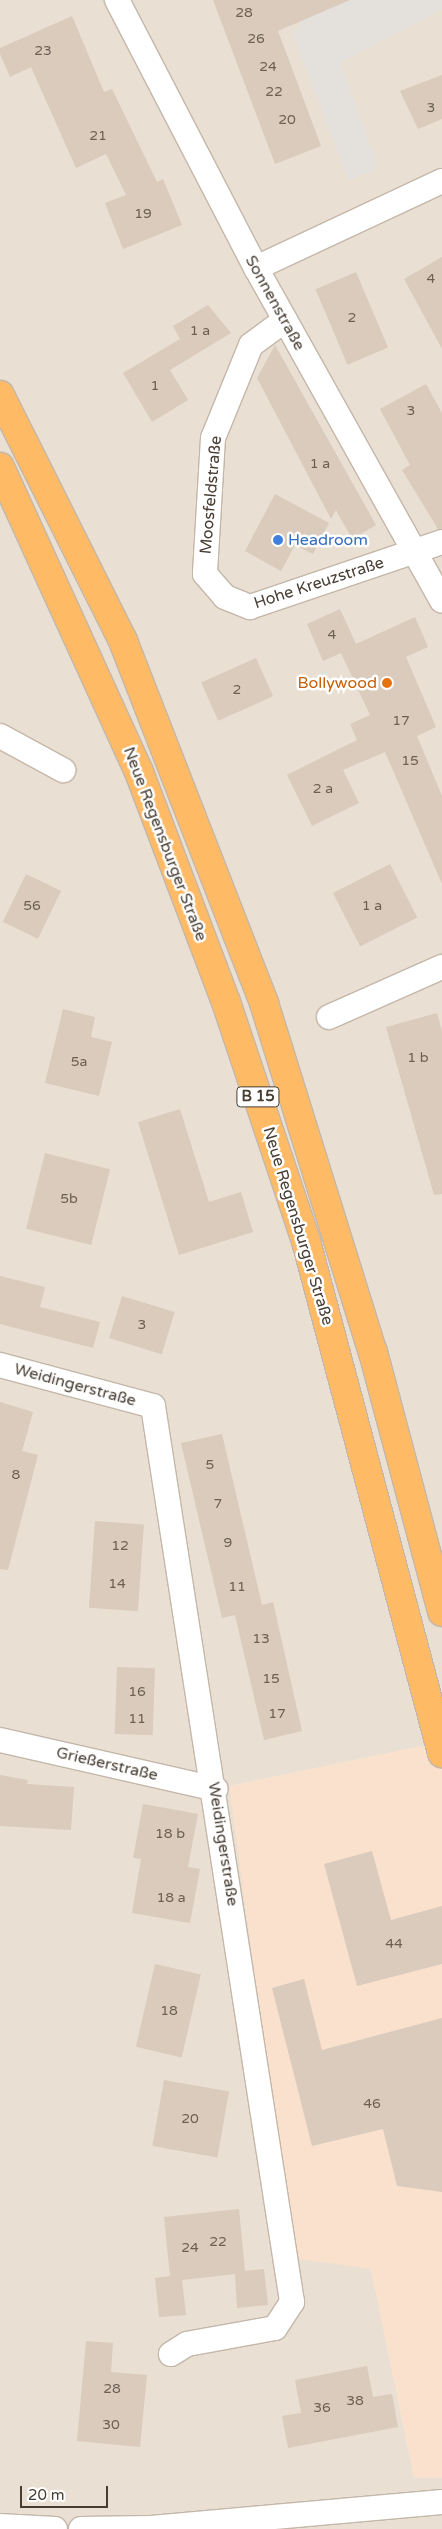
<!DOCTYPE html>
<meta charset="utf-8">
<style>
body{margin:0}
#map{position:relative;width:442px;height:2529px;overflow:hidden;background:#f4eee5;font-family:"Varela Round",sans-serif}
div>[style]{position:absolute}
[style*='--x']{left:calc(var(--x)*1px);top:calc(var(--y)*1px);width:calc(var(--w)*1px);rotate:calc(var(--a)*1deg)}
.residential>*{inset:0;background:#e9dfd2}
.commercial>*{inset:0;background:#f9e1cd}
.parking>*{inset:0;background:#e4e1dd}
.building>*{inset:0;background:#dacbbc;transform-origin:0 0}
.roads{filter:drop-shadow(1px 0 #c4b7a9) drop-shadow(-1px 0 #c4b7a9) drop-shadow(0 1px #c4b7a9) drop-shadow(0 -1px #c4b7a9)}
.street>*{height:24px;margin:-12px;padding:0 12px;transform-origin:12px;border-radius:12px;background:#fff}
.highway>*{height:28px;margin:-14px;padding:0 14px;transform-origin:14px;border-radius:14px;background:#ffba65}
.dots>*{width:14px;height:14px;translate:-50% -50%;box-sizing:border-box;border:2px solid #fff;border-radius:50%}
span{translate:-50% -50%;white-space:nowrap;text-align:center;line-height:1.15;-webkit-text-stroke:5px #fff;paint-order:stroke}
.number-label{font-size:14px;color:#6c6055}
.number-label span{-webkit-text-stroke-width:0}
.shield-label span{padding:1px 4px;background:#fff;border:1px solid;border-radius:4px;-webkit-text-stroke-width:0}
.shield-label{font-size:15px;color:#473d33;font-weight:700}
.street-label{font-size:16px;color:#473d33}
.shop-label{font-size:16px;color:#366cbe}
.left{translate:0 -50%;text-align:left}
.food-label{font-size:16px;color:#c56008}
.right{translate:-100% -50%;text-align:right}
.scale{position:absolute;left:20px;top:2486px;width:88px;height:22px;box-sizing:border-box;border:2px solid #473d33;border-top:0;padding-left:6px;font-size:15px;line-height:18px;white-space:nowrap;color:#473d33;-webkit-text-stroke:4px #fff;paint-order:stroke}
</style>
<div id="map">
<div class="residential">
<div style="clip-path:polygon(0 0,442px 0,442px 1742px,229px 1786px,371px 2269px,414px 2477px,442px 2478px,442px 2529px,0 2529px)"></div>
</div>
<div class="commercial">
<div style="clip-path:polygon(442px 1742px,442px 2478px,414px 2478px,371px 2269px,293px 2258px,229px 1786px)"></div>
</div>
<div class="parking">
<div style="clip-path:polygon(350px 0,442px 0,442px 10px,341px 62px,378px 169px,348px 180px,293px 34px,303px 20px)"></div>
</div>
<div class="building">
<div style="clip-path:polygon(213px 0,350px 0,278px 31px,321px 146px,275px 164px)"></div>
<div style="clip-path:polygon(72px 16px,104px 92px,112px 89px,157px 182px,163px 179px,182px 225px,123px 249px,105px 203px,126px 195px,106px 154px,76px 168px,31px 67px,10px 77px,0 54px,0 48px)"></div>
<div style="clip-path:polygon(442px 75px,442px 119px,418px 129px,400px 91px)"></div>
<div style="clip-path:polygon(442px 257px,442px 349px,404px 279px)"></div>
<div style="left:356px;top:272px;width:82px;height:44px;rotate:67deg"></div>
<div style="clip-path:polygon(208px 305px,231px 333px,170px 370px,188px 400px,152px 422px,123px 373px,180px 339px,173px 326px)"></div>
<div style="clip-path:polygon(275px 345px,376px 525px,352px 539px,336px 510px,331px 519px,257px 378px)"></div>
<div style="clip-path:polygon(426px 384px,442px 413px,442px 529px,438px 529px,402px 470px,410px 465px,380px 409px)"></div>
<div style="clip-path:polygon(275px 494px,329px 523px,313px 554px,295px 545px,281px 571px,245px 551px)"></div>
<div style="clip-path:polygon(340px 609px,356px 644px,415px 617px,428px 647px,406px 657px,436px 727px,417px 736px,442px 796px,442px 884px,385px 752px,343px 770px,359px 803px,312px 826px,287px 775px,357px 740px,350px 724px,370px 715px,341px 653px,323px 661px,307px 624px)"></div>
<div style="left:256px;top:658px;width:42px;height:60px;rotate:66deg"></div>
<div style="left:390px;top:864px;width:60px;height:64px;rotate:63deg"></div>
<div style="left:26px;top:874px;width:39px;height:53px;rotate:26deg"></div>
<div style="clip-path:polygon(63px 1009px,95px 1017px,91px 1037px,112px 1042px,99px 1096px,45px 1083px)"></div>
<div style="clip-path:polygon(437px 1013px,442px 1031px,442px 1194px,434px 1195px,386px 1027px)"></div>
<div style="clip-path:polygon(180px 1109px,209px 1202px,241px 1192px,253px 1232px,179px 1255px,138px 1122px)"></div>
<div style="left:45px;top:1153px;width:67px;height:78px;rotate:14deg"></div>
<div style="clip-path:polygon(0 1276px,45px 1287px,40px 1307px,100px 1322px,93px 1348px,0 1324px)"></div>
<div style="left:122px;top:1296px;width:55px;height:44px;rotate:17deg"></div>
<div style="clip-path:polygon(0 1402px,33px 1412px,22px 1451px,38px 1455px,8px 1570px,0 1569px)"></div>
<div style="clip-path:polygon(222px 1434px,262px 1605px,273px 1602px,302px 1731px,264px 1740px,235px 1615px,222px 1618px,181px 1443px)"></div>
<div style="left:95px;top:1521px;width:49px;height:87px;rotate:4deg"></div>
<div style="left:117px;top:1667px;width:38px;height:67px;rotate:2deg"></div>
<div style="clip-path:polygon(0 1775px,28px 1780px,27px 1784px,74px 1787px,71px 1830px,0 1826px)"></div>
<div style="clip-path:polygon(143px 1804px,198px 1814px,188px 1867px,200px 1869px,190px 1923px,132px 1913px,141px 1859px,133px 1858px)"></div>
<div style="clip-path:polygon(372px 1851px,391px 1920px,442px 1906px,442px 1964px,357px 1986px,324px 1864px)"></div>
<div style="left:155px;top:1964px;width:47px;height:85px;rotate:13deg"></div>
<div style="clip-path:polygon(304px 1979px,322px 2050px,442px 2018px,442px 2192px,397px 2186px,383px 2129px,312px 2146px,272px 1988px)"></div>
<div style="left:164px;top:2080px;width:66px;height:67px;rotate:10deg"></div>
<div style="clip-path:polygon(239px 2209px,245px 2271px,264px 2269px,268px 2305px,237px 2308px,235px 2274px,182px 2280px,186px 2315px,159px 2317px,155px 2278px,170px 2276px,164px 2217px)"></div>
<div style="clip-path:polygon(86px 2341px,113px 2343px,111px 2372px,147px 2375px,140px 2447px,77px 2441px)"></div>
<div style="clip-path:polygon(367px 2366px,373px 2397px,392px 2394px,398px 2427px,288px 2448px,282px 2416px,301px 2413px,295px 2380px)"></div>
</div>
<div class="roads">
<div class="street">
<div style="--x:117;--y:0;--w:302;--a:62.6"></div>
<div style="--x:256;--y:268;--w:381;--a:60.8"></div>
<div style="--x:256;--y:268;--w:205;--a:-25.1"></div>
<div style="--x:285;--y:320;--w:42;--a:143.7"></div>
<div style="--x:251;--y:345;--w:100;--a:112.2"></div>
<div style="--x:213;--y:438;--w:136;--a:93.4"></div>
<div style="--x:205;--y:574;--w:30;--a:49"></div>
<div style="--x:225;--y:597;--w:27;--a:22"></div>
<div style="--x:250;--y:607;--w:203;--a:-18.7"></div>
<div style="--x:0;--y:736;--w:72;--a:28.4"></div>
<div style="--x:329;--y:1017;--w:124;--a:-23.9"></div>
<div style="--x:0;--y:1365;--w:158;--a:15"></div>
<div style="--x:153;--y:1406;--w:907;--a:81.18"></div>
<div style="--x:292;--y:2302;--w:31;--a:123"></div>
<div style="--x:275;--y:2328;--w:89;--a:169.7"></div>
<div style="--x:187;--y:2344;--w:19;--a:148"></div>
<div style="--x:0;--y:1740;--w:221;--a:12.8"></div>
<div style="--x:0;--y:2526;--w:55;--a:3.1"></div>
<div style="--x:81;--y:2529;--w:70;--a:-0.8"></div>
<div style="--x:151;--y:2528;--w:292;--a:-5.1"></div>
</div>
<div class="highway">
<div style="--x:0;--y:395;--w:275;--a:63.4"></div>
<div style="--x:123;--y:641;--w:388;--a:68.7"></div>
<div style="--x:264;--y:1003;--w:366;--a:72.7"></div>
<div style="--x:373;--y:1352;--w:269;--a:75.1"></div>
<div style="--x:0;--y:467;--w:335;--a:65.5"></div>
<div style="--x:139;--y:772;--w:246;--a:69.3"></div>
<div style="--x:226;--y:1002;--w:252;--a:71.5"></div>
<div style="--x:306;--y:1241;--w:530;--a:75.12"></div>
</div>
</div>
<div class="dots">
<div style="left:278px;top:540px;background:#3f7fe0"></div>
<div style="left:387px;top:683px;background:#e8710a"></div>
</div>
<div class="number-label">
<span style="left:244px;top:13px">28</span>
<span style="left:256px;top:39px">26</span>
<span style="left:43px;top:51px">23</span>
<span style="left:268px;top:67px">24</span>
<span style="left:274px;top:92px">22</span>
<span style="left:431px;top:108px">3</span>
<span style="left:287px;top:120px">20</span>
<span style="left:98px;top:136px">21</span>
<span style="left:143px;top:214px">19</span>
<span style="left:431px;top:279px">4</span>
<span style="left:352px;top:318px">2</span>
<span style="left:200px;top:331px">1 a</span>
<span style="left:155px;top:386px">1</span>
<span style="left:411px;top:411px">3</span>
<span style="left:320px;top:464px">1 a</span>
<span style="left:332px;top:635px">4</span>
<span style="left:237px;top:690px">2</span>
<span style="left:401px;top:721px">17</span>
<span style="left:410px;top:761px">15</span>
<span style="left:323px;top:789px">2 a</span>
<span style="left:32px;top:906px">56</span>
<span style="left:372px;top:906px">1 a</span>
<span style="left:418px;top:1058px">1 b</span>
<span style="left:79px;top:1062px">5a</span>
<span style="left:69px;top:1199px">5b</span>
<span style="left:142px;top:1325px">3</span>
<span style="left:210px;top:1465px">5</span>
<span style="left:16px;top:1475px">8</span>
<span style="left:218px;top:1504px">7</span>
<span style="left:228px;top:1543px">9</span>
<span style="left:120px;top:1546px">12</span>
<span style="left:117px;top:1584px">14</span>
<span style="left:237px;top:1587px">11</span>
<span style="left:261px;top:1639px">13</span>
<span style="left:271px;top:1679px">15</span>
<span style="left:137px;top:1692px">16</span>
<span style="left:277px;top:1714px">17</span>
<span style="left:137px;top:1719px">11</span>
<span style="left:170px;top:1834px">18 b</span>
<span style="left:171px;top:1898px">18 a</span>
<span style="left:394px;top:1944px">44</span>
<span style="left:169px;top:2011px">18</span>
<span style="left:372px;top:2104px">46</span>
<span style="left:190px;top:2119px">20</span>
<span style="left:218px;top:2242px">22</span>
<span style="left:190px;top:2248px">24</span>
<span style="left:112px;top:2389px">28</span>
<span style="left:355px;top:2401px">38</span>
<span style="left:322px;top:2408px">36</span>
<span style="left:111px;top:2425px">30</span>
</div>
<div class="shield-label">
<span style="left:258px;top:1097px">B 15</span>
</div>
<div class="street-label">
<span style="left:275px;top:303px;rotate:61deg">Sonnenstraße</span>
<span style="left:211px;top:495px;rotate:-85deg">Moosfeldstraße</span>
<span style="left:319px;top:583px;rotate:-18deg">Hohe Kreuzstraße</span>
<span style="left:165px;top:844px;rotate:69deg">Neue Regensburger Straße</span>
<span style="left:298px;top:1226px;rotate:73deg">Neue Regensburger Straße</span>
<span style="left:75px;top:1385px;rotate:15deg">Weidingerstraße</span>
<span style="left:107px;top:1764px;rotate:13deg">Grießerstraße</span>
<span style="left:223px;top:1844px;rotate:81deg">Weidingerstraße</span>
</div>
<div class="shop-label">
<span class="left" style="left:288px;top:540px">Headroom</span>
</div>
<div class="food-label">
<span class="right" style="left:377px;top:683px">Bollywood</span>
</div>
<div class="scale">20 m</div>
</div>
